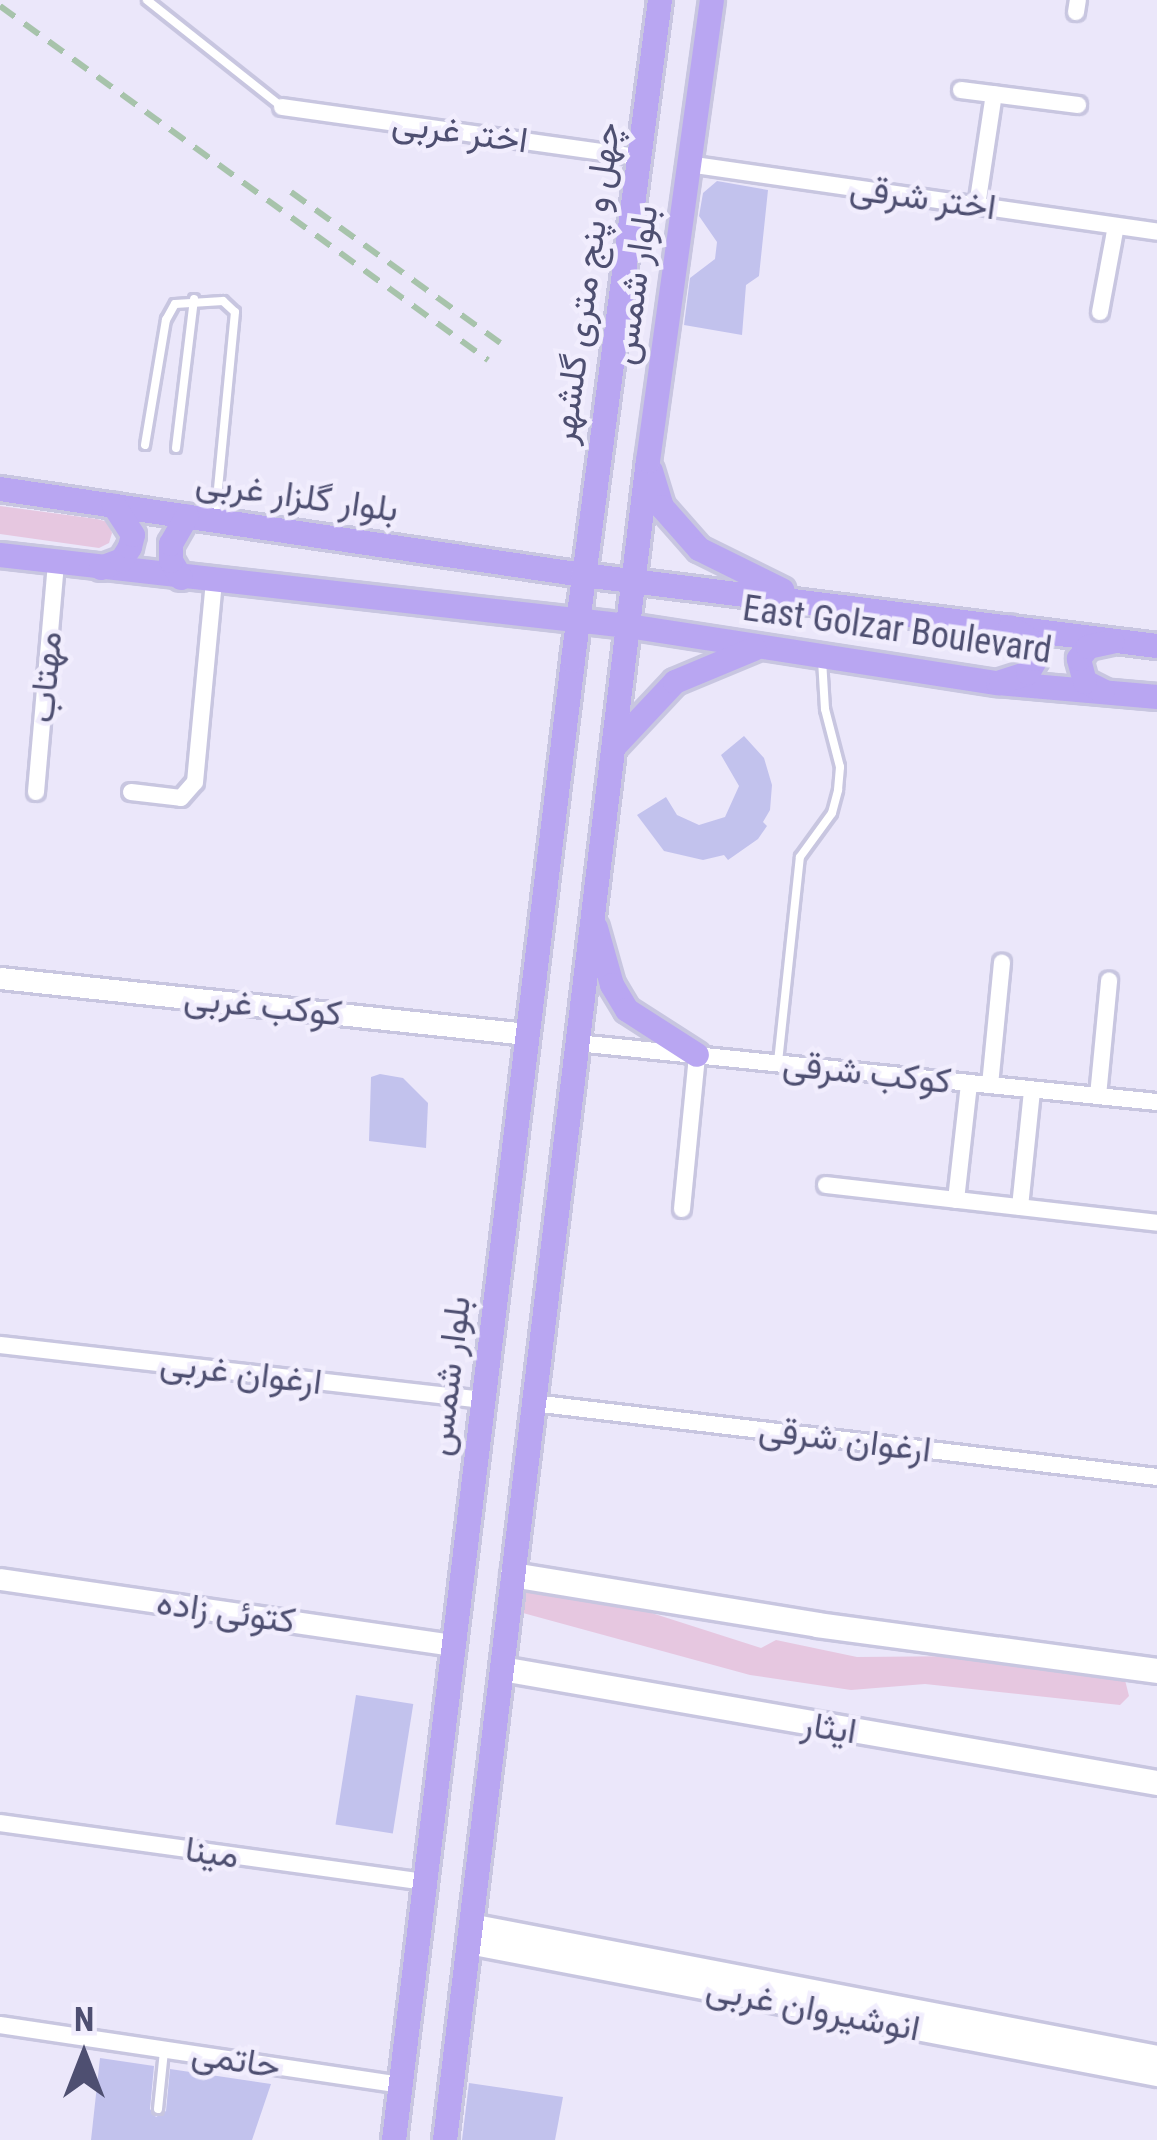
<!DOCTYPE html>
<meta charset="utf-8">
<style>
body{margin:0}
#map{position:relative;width:1157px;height:2140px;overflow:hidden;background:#ebe7fa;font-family:"Roboto Condensed",Vazirmatn,sans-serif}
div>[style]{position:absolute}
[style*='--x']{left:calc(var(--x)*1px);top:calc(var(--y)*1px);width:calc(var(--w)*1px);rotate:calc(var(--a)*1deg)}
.green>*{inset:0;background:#e6c7e0}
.building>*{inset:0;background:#c2c2ed;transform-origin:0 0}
.roads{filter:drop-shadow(3px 0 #c8c6e0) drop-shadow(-3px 0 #c8c6e0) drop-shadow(0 3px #c8c6e0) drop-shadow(0 -3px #c8c6e0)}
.service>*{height:8px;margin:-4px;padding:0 4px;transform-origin:4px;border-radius:4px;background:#fff}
.minor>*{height:16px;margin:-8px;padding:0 8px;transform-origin:8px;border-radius:8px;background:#fff}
.tertiary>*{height:21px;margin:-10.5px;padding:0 10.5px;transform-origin:10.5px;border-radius:10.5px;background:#fff}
.secondary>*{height:24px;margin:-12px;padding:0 12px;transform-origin:12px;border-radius:12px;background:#fff}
.primary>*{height:24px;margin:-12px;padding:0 12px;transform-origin:12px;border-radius:12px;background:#b9a6f2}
.rail>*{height:6px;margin-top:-3px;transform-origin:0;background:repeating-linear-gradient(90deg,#a7c3ab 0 18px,transparent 0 30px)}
span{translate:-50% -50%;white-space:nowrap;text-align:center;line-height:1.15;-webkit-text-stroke:9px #f1edfd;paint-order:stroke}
.street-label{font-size:36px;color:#4e4f71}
.north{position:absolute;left:24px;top:1996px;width:120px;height:120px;-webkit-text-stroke:9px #f1edfd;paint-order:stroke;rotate:0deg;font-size:33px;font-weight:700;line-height:48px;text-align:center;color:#4e4f71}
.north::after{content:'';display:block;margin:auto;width:42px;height:54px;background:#4e4f71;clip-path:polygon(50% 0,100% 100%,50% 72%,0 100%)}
</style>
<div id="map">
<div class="green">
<div style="clip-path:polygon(0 506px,97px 519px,108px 522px,112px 533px,109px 543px,99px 548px,0 534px)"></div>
<div style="clip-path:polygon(526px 1583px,611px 1600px,761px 1648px,776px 1640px,857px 1657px,972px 1656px,1124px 1676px,1129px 1696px,1120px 1705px,925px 1684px,851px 1690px,750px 1675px,523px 1613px)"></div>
</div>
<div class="building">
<div style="clip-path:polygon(717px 181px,768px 190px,759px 276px,746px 285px,742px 335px,684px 325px,690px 278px,715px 259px,717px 242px,699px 216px,703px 193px)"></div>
<div style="clip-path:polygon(744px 736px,764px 758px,772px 785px,770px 810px,763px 822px,767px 826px,758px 839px,728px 860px,724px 855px,703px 860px,664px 851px,637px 815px,666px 797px,677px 815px,699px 825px,725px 817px,739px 786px,721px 755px)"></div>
<div style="clip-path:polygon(380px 1074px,403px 1078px,428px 1103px,426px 1148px,369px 1141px,371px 1077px)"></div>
<div style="left:356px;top:1695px;width:58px;height:131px;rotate:9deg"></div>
<div style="clip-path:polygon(100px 2058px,154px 2066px,150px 2109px,156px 2117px,166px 2111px,170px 2069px,271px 2084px,252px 2140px,91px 2140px)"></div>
<div style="clip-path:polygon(469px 2083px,563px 2097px,555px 2140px,462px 2140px)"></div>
</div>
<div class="roads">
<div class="service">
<div style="--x:147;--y:0;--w:172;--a:38.4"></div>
<div style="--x:145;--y:445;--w:127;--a:-80.5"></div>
<div style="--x:166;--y:320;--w:18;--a:-61"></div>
<div style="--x:175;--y:304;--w:48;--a:-3.6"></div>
<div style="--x:223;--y:301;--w:16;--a:43"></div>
<div style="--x:235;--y:312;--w:208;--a:95.5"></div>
<div style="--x:176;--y:448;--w:150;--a:-83.1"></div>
<div style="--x:778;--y:1062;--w:206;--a:-83.9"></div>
<div style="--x:800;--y:857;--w:54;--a:-54"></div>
<div style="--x:832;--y:813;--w:24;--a:-75"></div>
<div style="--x:838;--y:790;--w:23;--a:-85"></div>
<div style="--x:840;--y:767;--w:60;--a:-104.5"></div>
<div style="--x:825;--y:709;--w:49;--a:-93.5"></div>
<div style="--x:158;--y:2109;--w:58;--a:-84.1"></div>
</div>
<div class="minor">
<div style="--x:1076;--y:12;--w:12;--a:-81"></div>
<div style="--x:961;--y:90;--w:118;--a:7.3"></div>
<div style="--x:282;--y:107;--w:359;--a:8"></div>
<div style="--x:688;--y:164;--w:474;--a:8.2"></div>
<div style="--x:977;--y:206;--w:113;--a:-81.4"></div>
<div style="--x:1100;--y:312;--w:87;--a:-79.5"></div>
<div style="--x:36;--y:792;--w:231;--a:-85"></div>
<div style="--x:131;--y:792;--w:50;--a:6.8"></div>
<div style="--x:181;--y:798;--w:21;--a:-49"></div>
<div style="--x:195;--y:782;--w:202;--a:-84.6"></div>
<div style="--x:577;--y:1043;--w:583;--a:5.81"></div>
<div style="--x:990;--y:1085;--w:123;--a:-84.4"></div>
<div style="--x:1098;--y:1096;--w:116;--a:-84.5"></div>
<div style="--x:826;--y:1185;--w:333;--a:6.5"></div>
<div style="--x:956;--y:1200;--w:117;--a:-83.6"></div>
<div style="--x:1020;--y:1207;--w:117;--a:-84.1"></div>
<div style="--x:682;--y:1209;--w:155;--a:-84.4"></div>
<div style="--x:0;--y:1345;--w:485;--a:6.5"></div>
<div style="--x:533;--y:1403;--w:628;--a:6.76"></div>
<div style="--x:0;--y:1823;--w:429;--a:7.9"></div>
<div style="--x:0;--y:2025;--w:405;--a:8.5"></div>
</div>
<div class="tertiary">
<div style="--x:0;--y:978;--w:530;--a:6.07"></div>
<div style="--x:0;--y:1579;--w:458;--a:8.3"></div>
<div style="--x:470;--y:1924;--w:700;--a:10.88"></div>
<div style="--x:468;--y:1943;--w:702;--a:10.85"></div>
</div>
<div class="secondary">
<div style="--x:513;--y:1575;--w:308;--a:9.3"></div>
<div style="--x:817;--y:1625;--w:343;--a:7.7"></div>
<div style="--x:502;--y:1669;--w:665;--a:9.87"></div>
</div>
<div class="primary">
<div style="--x:651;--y:471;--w:38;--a:73"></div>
<div style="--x:662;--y:507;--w:56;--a:48.6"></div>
<div style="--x:699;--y:549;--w:93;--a:26.3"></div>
<div style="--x:0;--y:489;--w:589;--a:8.39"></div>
<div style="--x:583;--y:575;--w:578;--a:7.05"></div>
<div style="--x:0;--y:555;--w:632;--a:6.45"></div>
<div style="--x:628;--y:626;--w:374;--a:8.8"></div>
<div style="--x:998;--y:683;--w:160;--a:5"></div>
<div style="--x:101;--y:568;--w:22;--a:-21"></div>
<div style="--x:122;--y:560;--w:15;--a:-58"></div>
<div style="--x:130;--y:547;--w:12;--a:-76"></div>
<div style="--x:133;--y:535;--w:35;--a:-123"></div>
<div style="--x:181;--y:578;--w:20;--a:-120"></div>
<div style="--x:171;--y:561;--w:17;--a:-90"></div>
<div style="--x:171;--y:544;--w:32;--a:-60"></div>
<div style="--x:1001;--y:682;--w:28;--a:-18"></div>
<div style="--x:1028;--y:673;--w:16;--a:-60"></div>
<div style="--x:1036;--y:659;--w:17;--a:-100"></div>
<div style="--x:1033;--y:642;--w:27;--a:-147"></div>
<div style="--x:1103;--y:691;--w:20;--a:-153"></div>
<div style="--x:1085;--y:682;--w:24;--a:-105"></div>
<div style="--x:1079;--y:659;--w:15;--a:-53"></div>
<div style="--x:1088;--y:647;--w:25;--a:-12"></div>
<div style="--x:614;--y:747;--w:89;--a:-46.8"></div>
<div style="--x:675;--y:682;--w:86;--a:-22.7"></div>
<div style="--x:596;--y:928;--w:59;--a:74.3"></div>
<div style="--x:612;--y:985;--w:29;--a:59"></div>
<div style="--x:627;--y:1010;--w:83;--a:32.7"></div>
<div style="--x:394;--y:2140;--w:1491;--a:-83.1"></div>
<div style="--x:573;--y:660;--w:666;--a:-82.49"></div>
<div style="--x:445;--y:2140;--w:1691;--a:-83.11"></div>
<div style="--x:648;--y:461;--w:465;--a:-82.1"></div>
</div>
</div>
<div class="rail">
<div style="--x:0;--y:6;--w:603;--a:35.96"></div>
<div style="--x:291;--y:192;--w:258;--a:35.8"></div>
</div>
<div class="street-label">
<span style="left:460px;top:132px;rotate:8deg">اختر غربی</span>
<span style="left:923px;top:198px;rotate:8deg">اختر شرقی</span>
<span style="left:586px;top:283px;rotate:-82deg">چهل و پنج متری گلشهر</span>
<span style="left:635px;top:285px;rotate:-82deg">بلوار شمس</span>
<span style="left:297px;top:496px;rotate:8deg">بلوار گلزار غربی</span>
<span style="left:897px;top:630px;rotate:8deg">East Golzar Boulevard</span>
<span style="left:46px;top:677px;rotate:-85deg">مهتاب</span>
<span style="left:263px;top:1006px;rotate:6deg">کوکب غربی</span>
<span style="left:867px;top:1073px;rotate:6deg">کوکب شرقی</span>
<span style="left:241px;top:1373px;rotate:7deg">ارغوان غربی</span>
<span style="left:449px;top:1376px;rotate:-83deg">بلوار شمس</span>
<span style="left:845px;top:1440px;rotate:7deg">ارغوان شرقی</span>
<span style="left:226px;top:1612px;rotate:8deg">کتوئی زاده</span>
<span style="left:829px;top:1728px;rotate:9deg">ایثار</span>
<span style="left:212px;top:1853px;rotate:8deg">مینا</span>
<span style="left:813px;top:2009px;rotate:11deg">انوشیروان غربی</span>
<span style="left:236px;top:2060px;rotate:9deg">حاتمی</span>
</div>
<div class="north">N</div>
</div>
